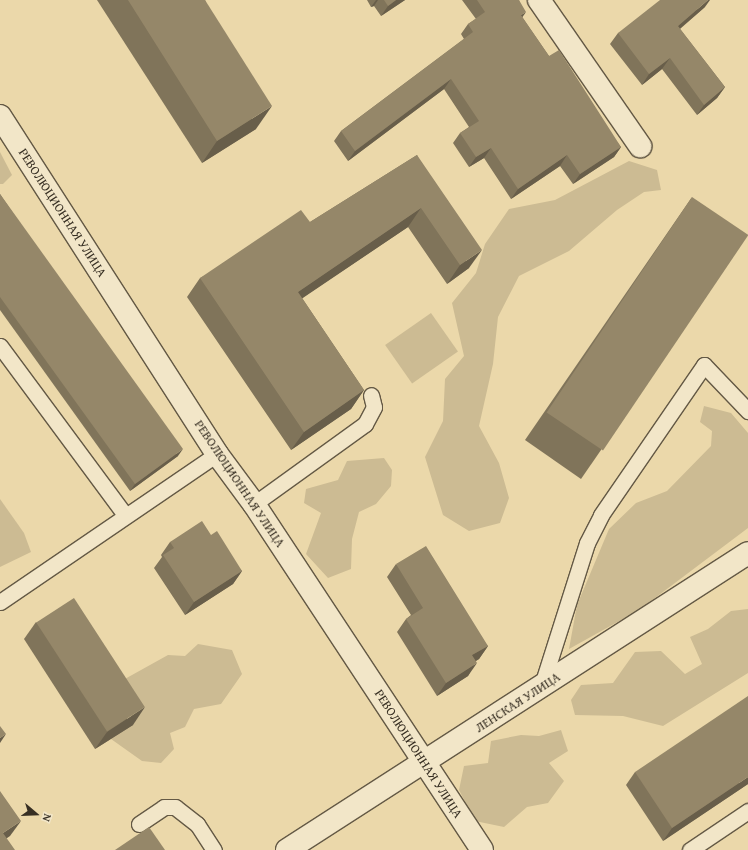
<!DOCTYPE html>
<meta charset="utf-8">
<style>
body{margin:0}
#map{position:relative;width:748px;height:850px;overflow:hidden;background:#ebd8aa;font-family:"Gentium Book Plus",serif}
div>[style]{position:absolute}
[style*='--x']{left:calc(var(--x)*1px);top:calc(var(--y)*1px);width:calc(var(--w)*1px);rotate:calc(var(--a)*1deg)}
.green>*{inset:0;background:#ccbb93;transform-origin:0 0}
.roads{filter:drop-shadow(1px 0 #645945) drop-shadow(-1px 0 #645945) drop-shadow(0 1px #645945) drop-shadow(0 -1px #645945)}
.lane>*{height:15px;margin:-7.5px;padding:0 7.5px;transform-origin:7.5px;border-radius:7.5px;background:#f2e6c8}
.street>*{height:22px;margin:-11px;padding:0 11px;transform-origin:11px;border-radius:11px;background:#f2e6c8}
.wall>*{inset:0;background:#80745a}
.shaded-wall>*{inset:0;background:#685e4a}
.building>*{inset:0;background:#958769;transform-origin:0 0}
span{translate:-50% -50%;white-space:nowrap;text-align:center;line-height:1.15;-webkit-text-stroke:3px #f2e6c8;paint-order:stroke}
.street-label{font-size:13px;color:#372f23}
.north{position:absolute;left:16px;top:794px;width:40px;height:40px;-webkit-text-stroke:3px #f2e6c8;paint-order:stroke;rotate:109deg;font-size:11px;font-weight:700;line-height:16px;text-align:center;color:#372f23}
.north::after{content:'';display:block;margin:auto;width:14px;height:18px;background:#372f23;clip-path:polygon(50% 0,100% 100%,50% 72%,0 100%)}
</style>
<div id="map">
<div class="green">
<div style="clip-path:polygon(0 152px,12px 175px,3px 184px,0 184px)"></div>
<div style="clip-path:polygon(629px 161px,657px 170px,661px 190px,644px 192px,617px 210px,569px 251px,519px 276px,498px 317px,493px 364px,479px 426px,499px 463px,509px 498px,500px 523px,469px 531px,443px 515px,425px 457px,443px 421px,445px 379px,464px 356px,452px 303px,476px 273px,485px 244px,509px 209px,555px 200px)"></div>
<div style="left:431px;top:313px;width:47px;height:56px;rotate:55deg"></div>
<div style="clip-path:polygon(704px 406px,731px 413px,748px 433px,748px 528px,639px 610px,569px 649px,577px 605px,609px 529px,636px 503px,667px 491px,711px 446px,712px 431px,700px 422px)"></div>
<div style="clip-path:polygon(384px 458px,392px 470px,391px 486px,376px 504px,359px 512px,352px 539px,351px 569px,328px 578px,306px 554px,321px 513px,304px 503px,306px 489px,338px 480px,347px 461px)"></div>
<div style="clip-path:polygon(0 499px,24px 533px,31px 552px,0 567px)"></div>
<div style="clip-path:polygon(748px 609px,748px 673px,663px 726px,623px 716px,575px 715px,571px 700px,581px 685px,613px 683px,635px 652px,661px 651px,685px 674px,702px 664px,690px 637px,708px 629px,731px 611px)"></div>
<div style="clip-path:polygon(198px 644px,232px 650px,242px 674px,221px 704px,194px 709px,185px 727px,170px 733px,174px 749px,161px 763px,142px 761px,111px 739px,133px 724px,123px 680px,168px 655px,185px 656px)"></div>
<div style="clip-path:polygon(561px 730px,568px 751px,549px 763px,564px 781px,548px 803px,527px 807px,504px 827px,475px 821px,459px 790px,464px 766px,488px 763px,491px 741px,521px 735px,539px 736px)"></div>
</div>
<div class="roads">
<div class="lane">
<div style="--x:0;--y:346;--w:210;--a:53.5"></div>
<div style="--x:254;--y:504;--w:137;--a:-35.8"></div>
<div style="--x:365;--y:424;--w:19;--a:-62"></div>
<div style="--x:374;--y:407;--w:12;--a:-104"></div>
<div style="--x:0;--y:602;--w:263;--a:-34.3"></div>
<div style="--x:541;--y:688;--w:152;--a:-72.4"></div>
<div style="--x:587;--y:543;--w:31;--a:-63"></div>
<div style="--x:601;--y:515;--w:182;--a:-55.5"></div>
<div style="--x:704;--y:365;--w:64;--a:46.3"></div>
<div style="--x:139;--y:824;--w:30;--a:-34"></div>
<div style="--x:164;--y:807;--w:11;--a:0"></div>
<div style="--x:175;--y:807;--w:28;--a:38"></div>
<div style="--x:197;--y:824;--w:31;--a:57"></div>
<div style="--x:690;--y:850;--w:70;--a:-33.9"></div>
</div>
<div class="street">
<div style="--x:539;--y:0;--w:178;--a:55.3"></div>
<div style="--x:0;--y:116;--w:402;--a:57.3"></div>
<div style="--x:217;--y:454;--w:62;--a:53.5"></div>
<div style="--x:254;--y:504;--w:414;--a:56.6"></div>
<div style="--x:287;--y:850;--w:548;--a:-32.79"></div>
</div>
</div>
<div class="wall">
<div style="clip-path:polygon(97px 0,205px 0,256px 129px,202px 163px)"></div>
<div style="clip-path:polygon(367px 0,405px 0,381px 16px,374px 6px,371px 7px)"></div>
<div style="clip-path:polygon(462px 0,519px 0,522px 17px,549px 56px,621px 147px,614px 157px,573px 184px,560px 166px,511px 199px,484px 158px,469px 167px,453px 143px,460px 133px,469px 127px,444px 89px,348px 161px,334px 141px,341px 131px,464px 39px,461px 34px,468px 24px,476px 19px)"></div>
<div style="clip-path:polygon(705px 7px,680px 29px,725px 87px,717px 98px,697px 115px,662px 69px,642px 85px,610px 44px,618px 33px)"></div>
<div style="clip-path:polygon(417px 155px,469px 268px,447px 284px,408px 227px,302px 298px,364px 390px,351px 409px,291px 450px,187px 297px,200px 278px,310px 222px)"></div>
<div style="clip-path:polygon(0 194px,178px 456px,130px 491px,0 310px)"></div>
<div style="clip-path:polygon(692px 197px,601px 450px,581px 479px,525px 440px)"></div>
<div style="clip-path:polygon(211px 535px,242px 571px,233px 584px,185px 615px,154px 568px,162px 557px,161px 555px,170px 542px)"></div>
<div style="clip-path:polygon(396px 564px,488px 646px,479px 659px,476px 661px,468px 676px,437px 696px,397px 632px,406px 619px,411px 615px,387px 577px)"></div>
<div style="clip-path:polygon(36px 622px,133px 725px,95px 749px,24px 639px)"></div>
<div style="clip-path:polygon(635px 772px,748px 784px,663px 841px,626px 785px)"></div>
</div>
<div class="shaded-wall">
<div style="clip-path:polygon(376px 0,378px 0,374px 6px,371px 7px)"></div>
<div style="clip-path:polygon(396px 0,405px 0,381px 16px,388px 6px)"></div>
<div style="clip-path:polygon(708px 0,710px 0,705px 7px,670px 37px,678px 26px)"></div>
<div style="clip-path:polygon(526px 12px,519px 22px,521px 15px)"></div>
<div style="clip-path:polygon(670px 58px,662px 69px,642px 85px,649px 74px)"></div>
<div style="clip-path:polygon(451px 79px,444px 89px,348px 161px,355px 151px)"></div>
<div style="clip-path:polygon(725px 87px,717px 98px,697px 115px,704px 105px)"></div>
<div style="clip-path:polygon(272px 106px,256px 129px,202px 163px,217px 141px)"></div>
<div style="clip-path:polygon(621px 147px,614px 157px,573px 184px,580px 174px)"></div>
<div style="clip-path:polygon(491px 148px,484px 158px,469px 167px,476px 157px)"></div>
<div style="clip-path:polygon(567px 155px,560px 166px,511px 199px,518px 189px)"></div>
<div style="clip-path:polygon(421px 208px,408px 227px,285px 310px,298px 292px)"></div>
<div style="clip-path:polygon(482px 250px,469px 268px,447px 284px,460px 265px)"></div>
<div style="clip-path:polygon(364px 390px,351px 409px,291px 450px,304px 432px)"></div>
<div style="clip-path:polygon(183px 449px,178px 456px,130px 491px,135px 484px)"></div>
<div style="clip-path:polygon(242px 571px,233px 584px,185px 615px,194px 602px)"></div>
<div style="clip-path:polygon(488px 646px,479px 659px,463px 668px,472px 655px)"></div>
<div style="clip-path:polygon(477px 663px,468px 676px,437px 696px,446px 683px)"></div>
<div style="clip-path:polygon(145px 707px,133px 725px,95px 749px,107px 732px)"></div>
<div style="clip-path:polygon(6px 734px,0 743px,0 738px)"></div>
<div style="clip-path:polygon(748px 777px,748px 784px,663px 841px,672px 828px)"></div>
<div style="clip-path:polygon(21px 821px,10px 836px,0 843px,3px 833px)"></div>
</div>
<div class="building">
<div style="clip-path:polygon(128px 0,205px 0,272px 106px,217px 141px)"></div>
<div style="clip-path:polygon(384px 0,396px 0,388px 6px)"></div>
<div style="clip-path:polygon(477px 0,519px 0,526px 12px,521px 15px,549px 56px,559px 50px,621px 147px,580px 174px,567px 155px,518px 189px,491px 148px,476px 157px,460px 133px,479px 121px,451px 79px,355px 151px,341px 131px,473px 32px,468px 24px,485px 12px)"></div>
<div style="clip-path:polygon(660px 0,708px 0,678px 26px,725px 87px,704px 105px,670px 58px,649px 74px,618px 33px)"></div>
<div style="clip-path:polygon(417px 155px,482px 250px,460px 265px,421px 208px,298px 292px,364px 390px,304px 432px,200px 278px,301px 210px,310px 222px)"></div>
<div style="clip-path:polygon(0 194px,183px 449px,135px 484px,0 297px)"></div>
<div style="left:692px;top:197px;width:68px;height:260px;rotate:34deg"></div>
<div style="clip-path:polygon(202px 521px,211px 535px,217px 531px,242px 571px,194px 602px,163px 555px,174px 548px,170px 542px)"></div>
<div style="clip-path:polygon(426px 546px,488px 646px,472px 655px,477px 663px,446px 683px,406px 619px,423px 608px,396px 564px)"></div>
<div style="left:74px;top:598px;width:130px;height:45px;rotate:57deg"></div>
<div style="clip-path:polygon(748px 696px,748px 777px,672px 828px,635px 772px)"></div>
<div style="clip-path:polygon(0 726px,6px 734px,0 738px)"></div>
<div style="clip-path:polygon(0 791px,21px 821px,3px 833px,15px 850px,0 850px)"></div>
<div style="clip-path:polygon(149px 827px,165px 850px,115px 850px)"></div>
</div>
<div class="street-label">
<span style="left:62px;top:213px;rotate:57deg">РЕВОЛЮЦИОННАЯ УЛИЦА</span>
<span style="left:239px;top:484px;rotate:56deg">РЕВОЛЮЦИОННАЯ УЛИЦА</span>
<span style="left:518px;top:703px;rotate:-33deg">ЛЕНСКАЯ УЛИЦА</span>
<span style="left:418px;top:754px;rotate:57deg">РЕВОЛЮЦИОННАЯ УЛИЦА</span>
</div>
<div class="north">N</div>
</div>
